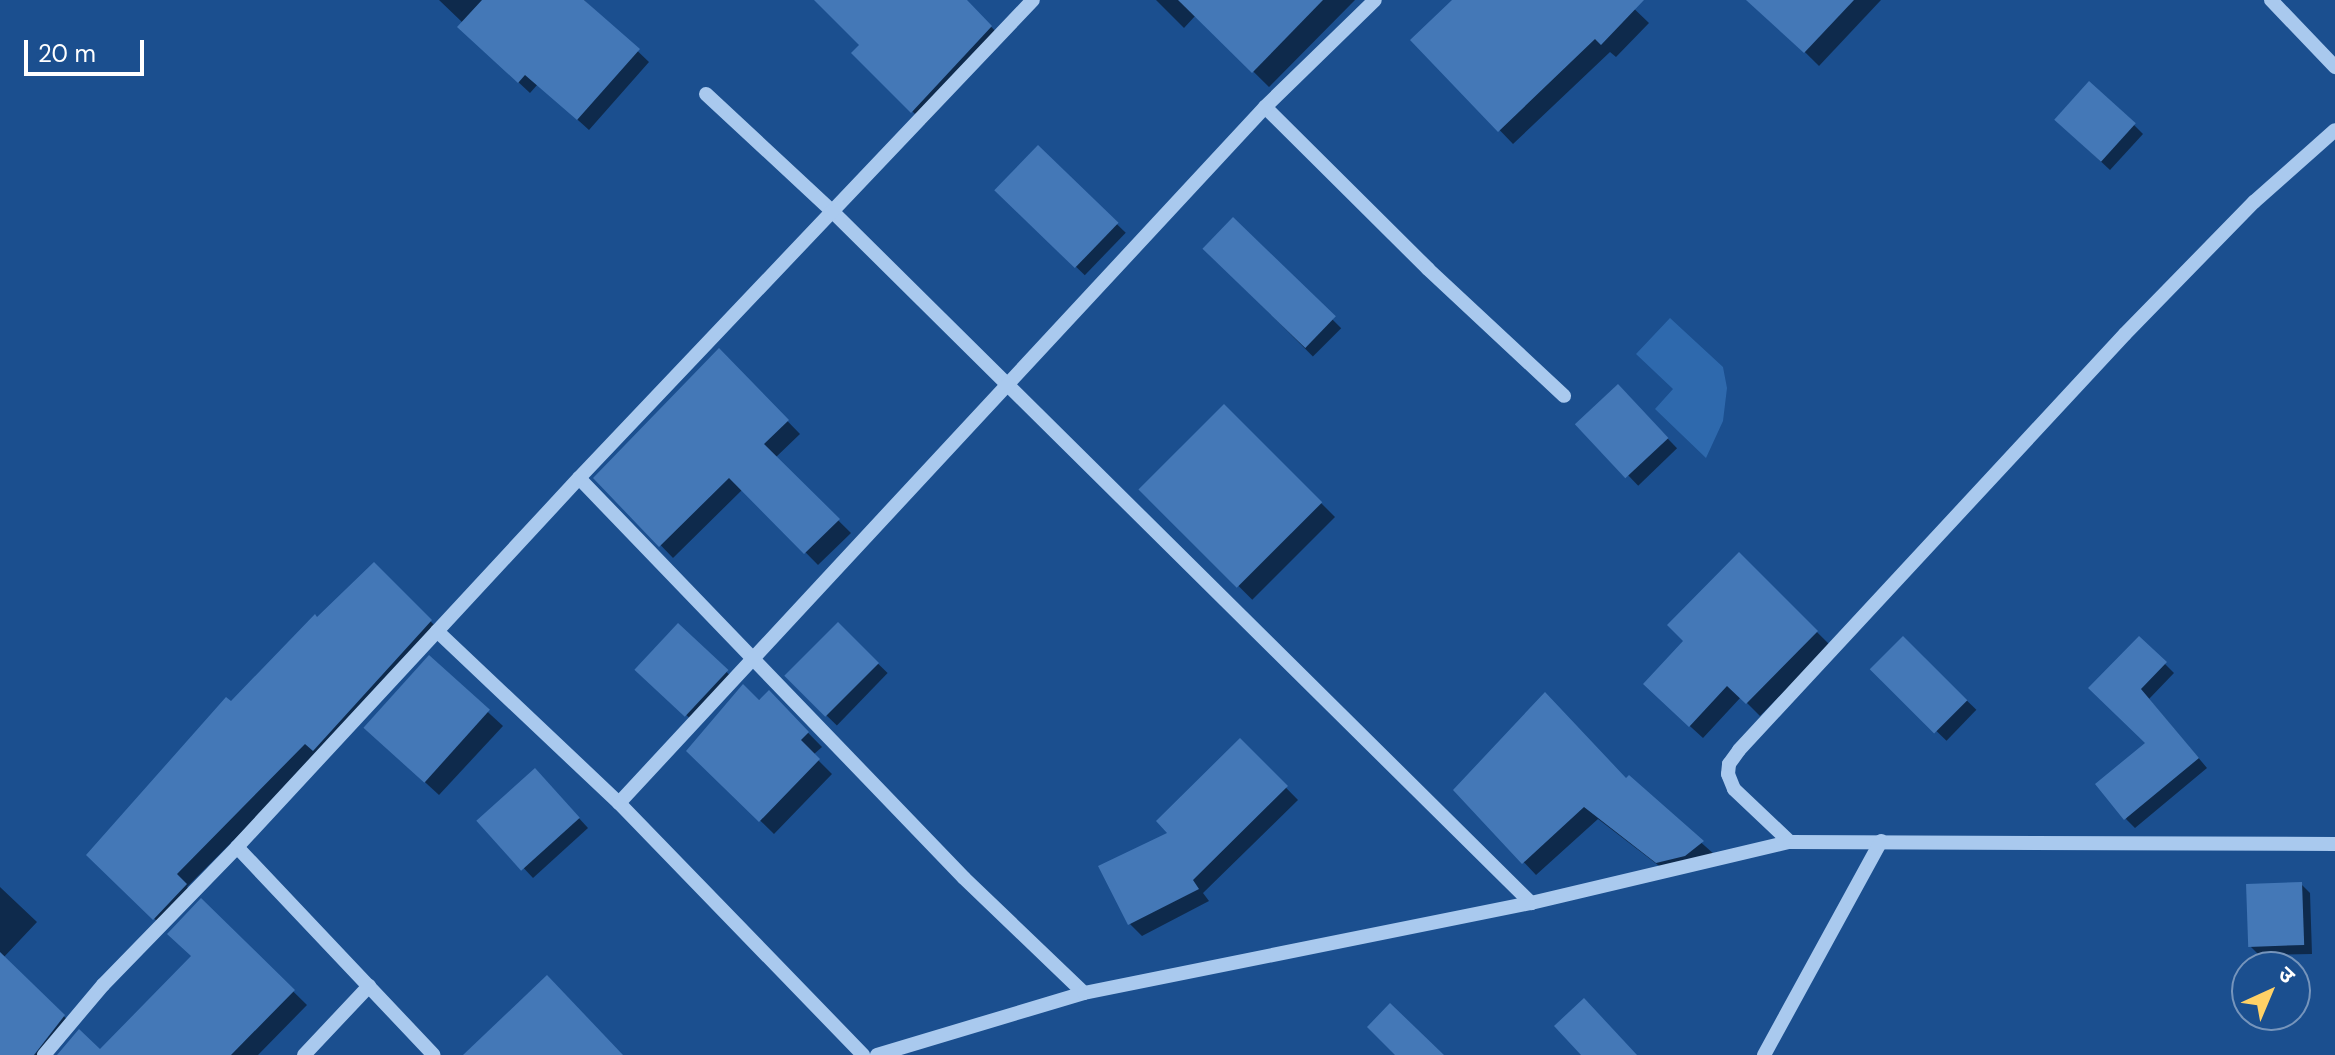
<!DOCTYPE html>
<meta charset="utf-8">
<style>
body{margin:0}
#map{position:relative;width:2335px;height:1055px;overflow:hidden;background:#1b4f8f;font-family:"DM Sans","Noto Sans Devanagari",sans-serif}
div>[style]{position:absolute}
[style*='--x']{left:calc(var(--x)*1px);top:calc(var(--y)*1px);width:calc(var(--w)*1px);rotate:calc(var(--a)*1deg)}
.green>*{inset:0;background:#2e69ad}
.shadow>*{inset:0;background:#0007;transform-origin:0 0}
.building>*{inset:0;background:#4478b7;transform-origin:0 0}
.minor>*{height:14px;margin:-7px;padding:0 7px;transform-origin:7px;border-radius:7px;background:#a9c9ee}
span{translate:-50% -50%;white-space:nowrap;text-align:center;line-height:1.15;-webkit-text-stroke:8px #1b4f8f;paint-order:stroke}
.north{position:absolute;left:2231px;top:951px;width:80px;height:80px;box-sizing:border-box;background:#1b4f8f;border:2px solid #7695bc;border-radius:50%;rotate:44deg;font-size:22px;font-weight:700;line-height:32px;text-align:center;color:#fff}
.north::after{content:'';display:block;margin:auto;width:28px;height:36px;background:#ffd166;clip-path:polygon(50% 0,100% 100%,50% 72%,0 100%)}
.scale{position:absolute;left:24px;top:40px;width:120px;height:36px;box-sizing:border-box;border:4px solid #fff;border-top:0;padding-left:10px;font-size:24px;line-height:28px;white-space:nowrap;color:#fff;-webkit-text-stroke:6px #1b4f8f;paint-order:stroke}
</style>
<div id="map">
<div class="green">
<div style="clip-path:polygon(1670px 318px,1723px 367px,1727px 388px,1723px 421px,1706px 458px,1655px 409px,1673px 389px,1636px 354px)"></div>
</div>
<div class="shadow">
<div style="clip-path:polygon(439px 0,584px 0,649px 62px,589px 130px,538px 84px,530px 93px,471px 38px,463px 23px)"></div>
<div style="clip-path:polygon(816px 0,965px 0,1003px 39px,925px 124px,854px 53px,862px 45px)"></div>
<div style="clip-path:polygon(1156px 0,1355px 0,1269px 87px,1196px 15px,1184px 28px)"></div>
<div style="clip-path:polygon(1455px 0,1625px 0,1649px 23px,1616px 57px,1610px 52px,1513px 144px,1413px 40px)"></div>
<div style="clip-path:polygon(1752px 0,1881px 0,1819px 66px)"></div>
<div style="clip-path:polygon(2134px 125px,2143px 134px,2110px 170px,2066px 129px)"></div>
<div style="left:1038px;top:148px;width:122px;height:59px;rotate:44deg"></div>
<div style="left:1233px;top:220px;width:153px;height:40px;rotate:45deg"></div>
<div style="clip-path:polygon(719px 351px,800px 434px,775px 458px,851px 533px,818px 565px,743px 489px,673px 558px,596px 478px)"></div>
<div style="left:1618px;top:387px;width:85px;height:54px;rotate:46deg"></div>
<div style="left:1224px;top:406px;width:157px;height:117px;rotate:45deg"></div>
<div style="clip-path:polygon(1739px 555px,1830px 645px,1760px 716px,1741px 697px,1703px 738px,1658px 697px)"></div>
<div style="clip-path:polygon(374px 564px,441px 632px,187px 887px,196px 896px,165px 929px,89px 855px,231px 704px)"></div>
<div style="left:838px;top:625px;width:69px;height:73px;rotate:44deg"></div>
<div style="left:679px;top:626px;width:79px;height:59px;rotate:44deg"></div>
<div style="clip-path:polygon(2139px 638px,2174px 673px,2149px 699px,2207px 768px,2135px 828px,2126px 819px,2148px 743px,2091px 688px)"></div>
<div style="left:1903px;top:639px;width:102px;height:43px;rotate:44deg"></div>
<div style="clip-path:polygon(429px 658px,503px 726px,439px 795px,379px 740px)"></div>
<div style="clip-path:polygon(769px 693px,822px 747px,813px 755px,832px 774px,774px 834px,688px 750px)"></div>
<div style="clip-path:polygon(1240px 741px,1298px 800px,1203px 893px,1209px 901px,1142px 936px,1130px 924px,1171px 834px)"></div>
<div style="clip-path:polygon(1629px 778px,1715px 855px,1671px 875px,1598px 819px,1536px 875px,1456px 790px)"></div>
<div style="clip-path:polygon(544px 780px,588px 828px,533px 878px,479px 820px)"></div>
<div style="clip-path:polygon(2301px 884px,2310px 893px,2312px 954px,2259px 955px,2250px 946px)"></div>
<div style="clip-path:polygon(0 887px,37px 922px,3px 958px,75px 1027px,51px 1055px,0 1055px)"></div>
<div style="clip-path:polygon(201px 901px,307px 1005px,258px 1055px,97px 1055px,193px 957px)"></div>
</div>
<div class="building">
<div style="clip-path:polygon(482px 0,584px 0,640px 49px,577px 120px,525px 75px,518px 83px,457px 27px)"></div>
<div style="clip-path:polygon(814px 0,967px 0,992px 26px,911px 113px,851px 53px,859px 45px)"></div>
<div style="clip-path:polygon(1178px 0,1323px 0,1252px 73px)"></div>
<div style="clip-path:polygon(1452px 0,1644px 0,1601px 45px,1595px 39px,1498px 132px,1410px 40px)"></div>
<div style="clip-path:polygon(1746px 0,1854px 0,1804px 53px)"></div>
<div style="left:2089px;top:81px;width:63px;height:52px;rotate:42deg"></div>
<div style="left:1038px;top:145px;width:112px;height:63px;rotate:44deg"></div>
<div style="left:1233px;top:217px;width:143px;height:44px;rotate:44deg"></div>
<div style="clip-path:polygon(719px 348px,789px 420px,764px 444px,840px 519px,804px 554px,729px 478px,659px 547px,593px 478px)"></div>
<div style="left:1618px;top:384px;width:74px;height:59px;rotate:47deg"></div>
<div style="left:1224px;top:404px;width:139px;height:121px;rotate:45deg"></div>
<div style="clip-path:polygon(1739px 552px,1818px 631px,1746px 704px,1727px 686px,1689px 727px,1643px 684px,1683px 641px,1667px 625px)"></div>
<div style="clip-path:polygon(374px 562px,432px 620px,313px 751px,305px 744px,177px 874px,187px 884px,153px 920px,86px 855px,226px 697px,231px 701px,315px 614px,317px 617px)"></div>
<div style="left:838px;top:622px;width:58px;height:76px;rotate:45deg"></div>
<div style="left:678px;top:623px;width:69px;height:64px;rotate:43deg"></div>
<div style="left:1903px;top:636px;width:91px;height:47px;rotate:45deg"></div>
<div style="clip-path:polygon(2139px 636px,2167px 662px,2141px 689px,2199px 758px,2124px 820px,2095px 784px,2145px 743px,2088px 688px)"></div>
<div style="left:429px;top:655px;width:82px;height:98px;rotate:42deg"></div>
<div style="clip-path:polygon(743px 684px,759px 700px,769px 690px,809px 732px,801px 740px,820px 759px,759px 822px,686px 751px)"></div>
<div style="clip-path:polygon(1545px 692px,1626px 778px,1629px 775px,1704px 841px,1685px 856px,1656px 863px,1584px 807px,1522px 864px,1453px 790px)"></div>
<div style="clip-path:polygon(1240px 738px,1288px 786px,1193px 880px,1199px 889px,1128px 925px,1098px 866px,1167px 833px,1156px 821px)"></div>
<div style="left:535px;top:768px;width:67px;height:79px;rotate:48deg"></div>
<div style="left:2302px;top:882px;width:63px;height:56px;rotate:88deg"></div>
<div style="clip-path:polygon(201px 898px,295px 990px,231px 1055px,57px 1055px,79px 1029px,100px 1049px,191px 956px,167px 934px)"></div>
<div style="clip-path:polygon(0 952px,65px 1015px,34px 1055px,0 1055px)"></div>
<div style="clip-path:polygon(547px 975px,623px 1055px,463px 1055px)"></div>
<div style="clip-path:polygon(1584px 998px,1637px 1055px,1581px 1055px,1554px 1026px)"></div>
<div style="clip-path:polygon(1390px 1003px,1444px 1055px,1395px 1055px,1367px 1027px)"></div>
</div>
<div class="minor">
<div style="--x:2271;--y:0;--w:93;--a:46.3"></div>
<div style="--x:706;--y:94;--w:172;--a:42.9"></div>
<div style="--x:832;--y:211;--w:984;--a:44.71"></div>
<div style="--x:1265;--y:107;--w:230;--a:44.8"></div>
<div style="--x:1428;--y:269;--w:186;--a:43"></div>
<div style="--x:579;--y:478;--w:555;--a:46.09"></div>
<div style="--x:964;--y:878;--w:166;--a:43.8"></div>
<div style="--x:437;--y:631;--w:250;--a:43.4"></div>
<div style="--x:619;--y:803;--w:351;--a:45.9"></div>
<div style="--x:619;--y:803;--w:950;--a:-47.13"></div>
<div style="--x:1265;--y:107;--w:153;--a:-44.2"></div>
<div style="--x:1790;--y:842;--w:77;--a:-136.6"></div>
<div style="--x:1734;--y:789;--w:16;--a:-112"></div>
<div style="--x:1728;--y:774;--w:10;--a:-84"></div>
<div style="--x:1729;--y:764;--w:17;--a:-54"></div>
<div style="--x:1739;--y:750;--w:567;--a:-47.14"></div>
<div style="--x:2125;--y:334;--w:185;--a:-45.7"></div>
<div style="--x:2254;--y:202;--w:108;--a:-41.6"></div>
<div style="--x:237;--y:847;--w:286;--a:46.6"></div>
<div style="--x:44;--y:1055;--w:92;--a:-49.9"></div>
<div style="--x:103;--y:985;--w:192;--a:-45.8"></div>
<div style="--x:237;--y:847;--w:503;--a:-47.17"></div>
<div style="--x:579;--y:478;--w:659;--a:-46.48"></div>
<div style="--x:304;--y:1055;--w:95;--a:-46.7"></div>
<div style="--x:877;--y:1055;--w:216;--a:-16.7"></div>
<div style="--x:1084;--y:993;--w:456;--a:-11.4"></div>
<div style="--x:1531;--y:903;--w:266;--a:-13.3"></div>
<div style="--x:1790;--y:842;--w:545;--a:0.21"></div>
<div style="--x:1764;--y:1055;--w:244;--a:-61.3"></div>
</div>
<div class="north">उ</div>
<div class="scale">20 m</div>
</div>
